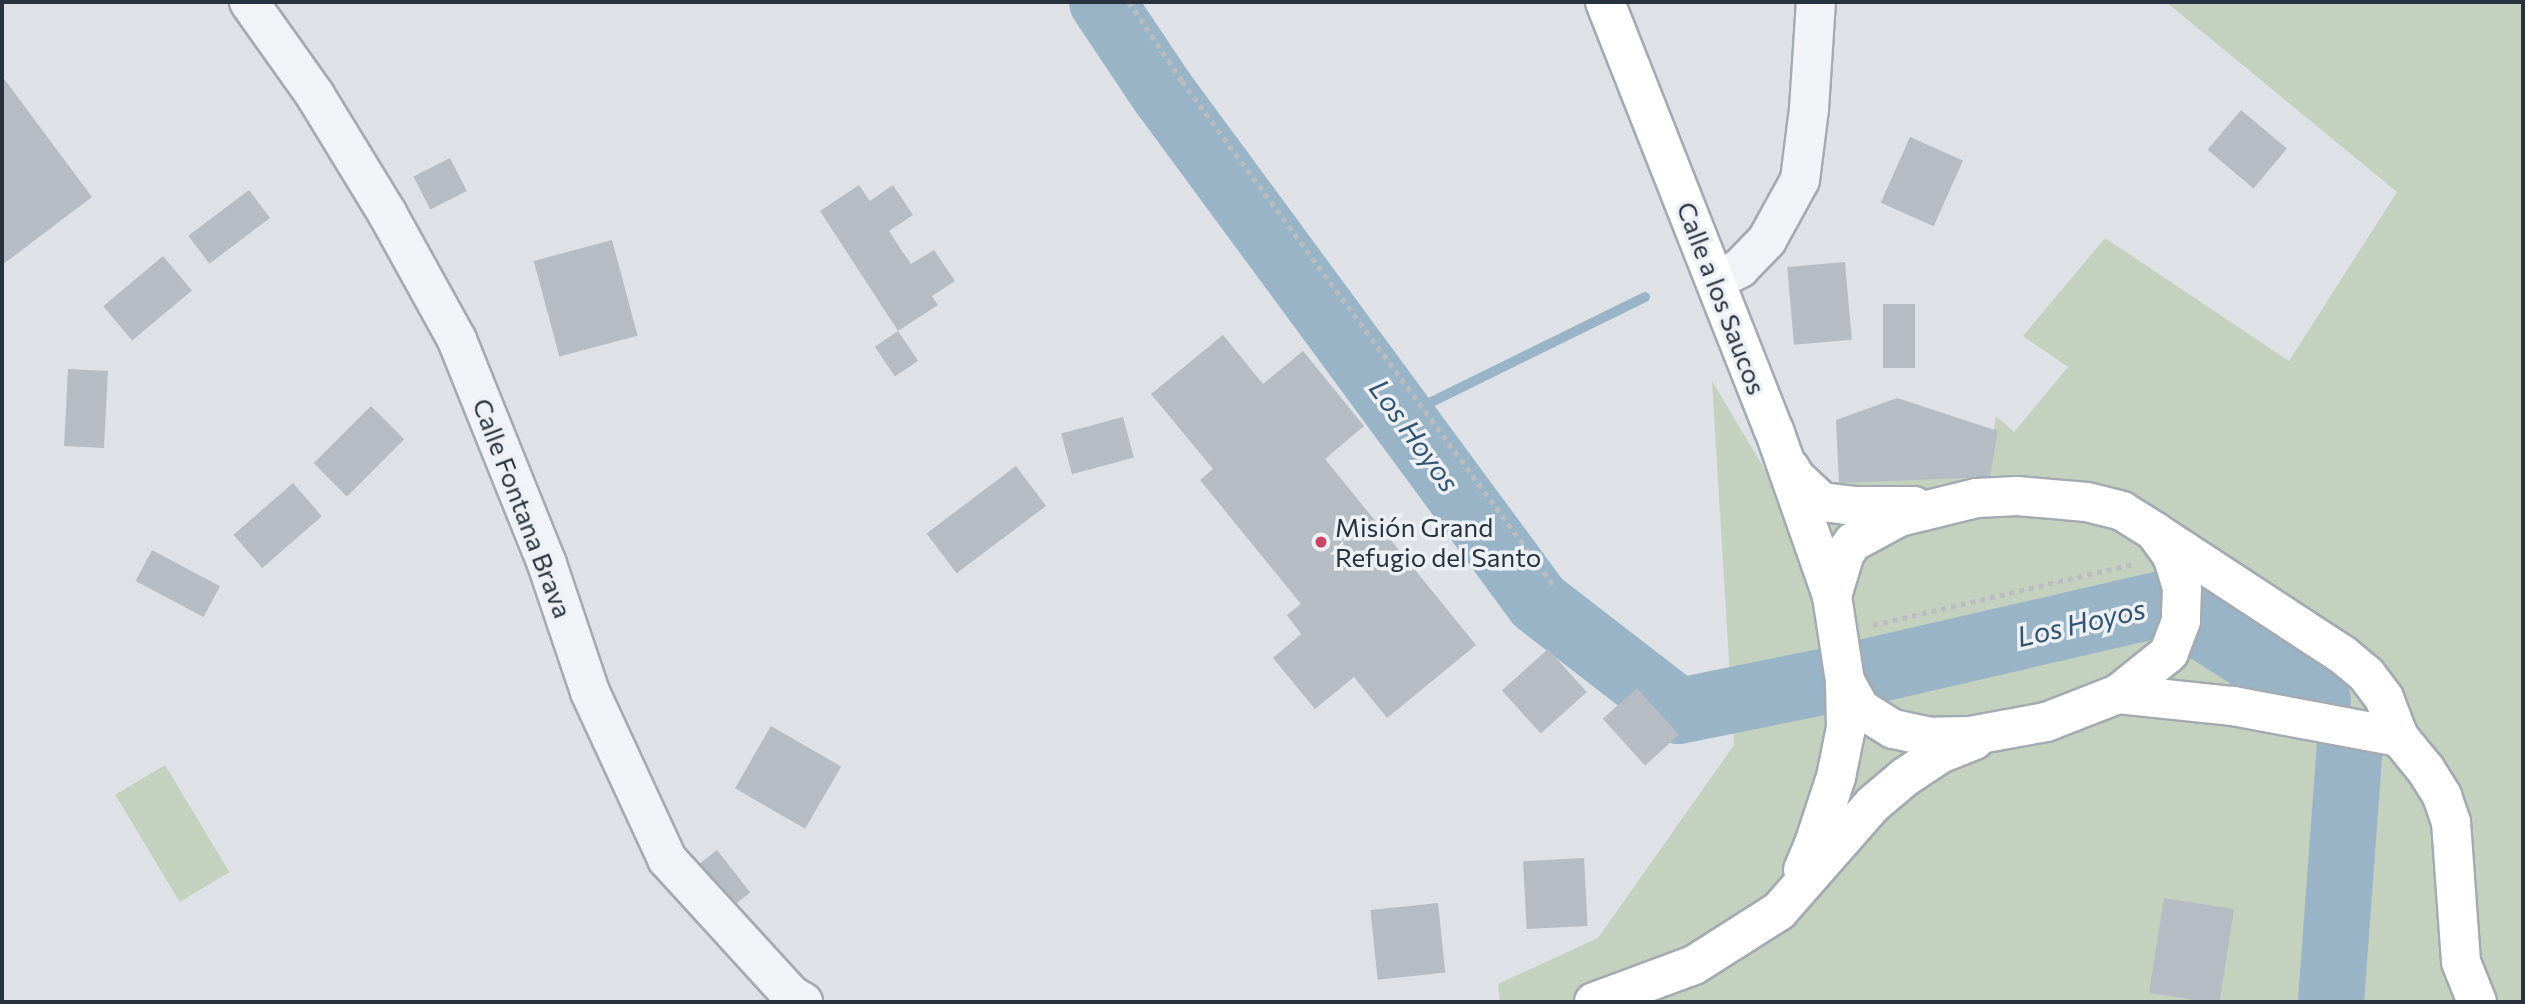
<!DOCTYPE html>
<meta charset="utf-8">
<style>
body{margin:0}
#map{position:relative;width:2525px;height:1004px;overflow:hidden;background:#dee2e7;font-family:Commissioner,sans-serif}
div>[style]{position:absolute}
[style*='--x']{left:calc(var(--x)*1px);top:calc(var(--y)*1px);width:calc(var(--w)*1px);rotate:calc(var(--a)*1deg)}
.green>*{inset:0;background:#c5d1bf;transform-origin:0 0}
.stream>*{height:10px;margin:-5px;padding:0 5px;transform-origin:5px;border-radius:5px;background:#99b4c7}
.river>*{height:66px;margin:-33px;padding:0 33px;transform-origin:33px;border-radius:33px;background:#99b4c7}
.building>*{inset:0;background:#b5bcc4;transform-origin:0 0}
.path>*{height:4.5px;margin-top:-2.25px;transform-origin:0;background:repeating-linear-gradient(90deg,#b9bdc2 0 5px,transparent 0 10px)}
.roads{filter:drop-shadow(2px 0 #a4aab1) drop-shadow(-2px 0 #a4aab1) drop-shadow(0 2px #a4aab1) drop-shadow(0 -2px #a4aab1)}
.minor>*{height:38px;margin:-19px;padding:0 19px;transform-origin:19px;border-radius:19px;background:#f1f3f6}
.secondary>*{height:38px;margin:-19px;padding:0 19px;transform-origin:19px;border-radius:19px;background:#fff}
.dots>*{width:19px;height:19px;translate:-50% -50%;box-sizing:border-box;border:4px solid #edf1f5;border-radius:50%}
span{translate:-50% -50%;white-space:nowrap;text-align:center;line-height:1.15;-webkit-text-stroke:7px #edf1f5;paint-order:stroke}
.street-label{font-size:26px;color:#28323e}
.poi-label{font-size:26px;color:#28323e}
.left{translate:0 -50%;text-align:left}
.water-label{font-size:28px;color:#335470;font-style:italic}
.frame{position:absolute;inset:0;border:4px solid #28323e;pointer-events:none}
</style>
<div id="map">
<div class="green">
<div style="clip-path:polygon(2166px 2px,2523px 2px,2523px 1002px,1500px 1002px,1498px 984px,1598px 938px,1734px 745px,1712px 381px,1774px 485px,1986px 476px,1996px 416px,2014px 432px,2068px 367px,2023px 336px,2105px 238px,2289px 361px,2397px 192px)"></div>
<div style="left:165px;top:765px;width:125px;height:58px;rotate:59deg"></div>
</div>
<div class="stream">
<div style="--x:1401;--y:417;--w:272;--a:-26.2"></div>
</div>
<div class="river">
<div style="--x:1102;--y:2;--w:110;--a:56.2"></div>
<div style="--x:1163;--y:93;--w:632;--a:53.62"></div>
<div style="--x:1538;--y:602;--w:178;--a:37.7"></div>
<div style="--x:1679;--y:711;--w:150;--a:-11.5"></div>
<div style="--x:1862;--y:673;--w:311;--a:-13"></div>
<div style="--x:2165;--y:603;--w:181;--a:32.4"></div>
<div style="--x:2331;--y:1002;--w:262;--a:-85.8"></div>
</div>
<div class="building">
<div style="clip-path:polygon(2px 76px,92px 197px,2px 265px)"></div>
<div style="left:2241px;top:110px;width:60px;height:52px;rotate:40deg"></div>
<div style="left:1910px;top:137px;width:58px;height:72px;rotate:24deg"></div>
<div style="left:450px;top:158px;width:37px;height:41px;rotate:63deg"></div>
<div style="clip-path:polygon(859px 185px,870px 201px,893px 185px,913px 215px,889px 231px,900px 248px,911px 264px,934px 250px,955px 281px,932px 296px,938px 305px,898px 331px,820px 211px)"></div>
<div style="left:249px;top:190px;width:35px;height:76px;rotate:53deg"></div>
<div style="left:612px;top:240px;width:99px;height:81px;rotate:75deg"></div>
<div style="left:163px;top:256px;width:45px;height:78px;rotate:50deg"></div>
<div style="left:1845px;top:262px;width:78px;height:58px;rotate:85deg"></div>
<div style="left:1883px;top:304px;width:32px;height:64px"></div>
<div style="left:898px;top:331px;width:36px;height:28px;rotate:56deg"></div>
<div style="clip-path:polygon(1223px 335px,1263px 384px,1303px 351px,1364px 426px,1325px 459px,1476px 645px,1387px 718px,1354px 677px,1315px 709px,1273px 658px,1301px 634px,1287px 615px,1301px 604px,1200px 480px,1213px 469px,1151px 394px)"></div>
<div style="left:68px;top:369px;width:40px;height:77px;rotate:3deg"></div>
<div style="clip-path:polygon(1897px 398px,1998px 431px,1990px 477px,1839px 483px,1836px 420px)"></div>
<div style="left:371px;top:406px;width:47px;height:81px;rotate:45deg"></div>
<div style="left:1123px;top:417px;width:42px;height:64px;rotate:75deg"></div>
<div style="left:1016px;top:466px;width:50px;height:112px;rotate:53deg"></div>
<div style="left:293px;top:483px;width:44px;height:79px;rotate:49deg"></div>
<div style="left:152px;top:550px;width:77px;height:35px;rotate:28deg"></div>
<div style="left:1548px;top:649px;width:58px;height:62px;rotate:48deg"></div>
<div style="left:1637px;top:688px;width:63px;height:46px;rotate:48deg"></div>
<div style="left:771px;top:726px;width:81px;height:72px;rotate:30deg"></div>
<div style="left:717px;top:850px;width:54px;height:34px;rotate:52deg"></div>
<div style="left:1584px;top:858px;width:68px;height:61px;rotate:87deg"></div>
<div style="left:2164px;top:898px;width:71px;height:96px;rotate:9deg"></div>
<div style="left:1438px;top:903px;width:70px;height:68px;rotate:84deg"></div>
</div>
<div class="path">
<div style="--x:1129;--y:2;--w:95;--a:56.1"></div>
<div style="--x:1182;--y:81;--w:627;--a:53.62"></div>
<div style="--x:1873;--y:625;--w:268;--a:-13.2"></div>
</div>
<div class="roads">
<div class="minor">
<div style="--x:249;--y:2;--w:114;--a:54.6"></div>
<div style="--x:315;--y:95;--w:138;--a:58.6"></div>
<div style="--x:387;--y:213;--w:145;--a:61.1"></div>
<div style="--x:457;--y:340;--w:241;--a:68.1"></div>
<div style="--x:547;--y:564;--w:135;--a:71.4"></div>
<div style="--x:590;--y:692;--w:184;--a:65.2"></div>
<div style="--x:667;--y:859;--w:184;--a:47.6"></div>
<div style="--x:791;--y:995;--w:14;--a:30"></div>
<div style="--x:1715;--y:281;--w:28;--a:-27"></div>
<div style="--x:1740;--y:268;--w:39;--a:-46"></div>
<div style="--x:1767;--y:240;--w:68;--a:-61.2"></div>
<div style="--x:1800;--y:180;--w:72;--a:-82.8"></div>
<div style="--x:1809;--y:109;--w:107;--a:-86.3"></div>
</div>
<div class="secondary">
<div style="--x:1605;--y:2;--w:460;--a:68.5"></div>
<div style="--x:1774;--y:430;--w:176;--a:70.7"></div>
<div style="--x:1790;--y:468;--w:10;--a:61"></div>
<div style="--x:1795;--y:477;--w:37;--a:43"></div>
<div style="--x:1822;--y:502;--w:34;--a:7"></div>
<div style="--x:1856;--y:506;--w:58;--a:0"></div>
<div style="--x:2017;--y:496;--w:70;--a:4.9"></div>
<div style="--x:2087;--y:502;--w:36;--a:14"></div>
<div style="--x:2122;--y:511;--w:39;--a:32"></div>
<div style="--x:2155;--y:532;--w:29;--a:54"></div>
<div style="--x:2172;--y:555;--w:34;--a:73"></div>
<div style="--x:2182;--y:588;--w:33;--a:92"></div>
<div style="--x:2181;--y:621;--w:34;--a:111"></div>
<div style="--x:2169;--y:653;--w:65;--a:141.2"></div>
<div style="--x:2118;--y:694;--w:77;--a:158.7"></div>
<div style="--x:2046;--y:722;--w:77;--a:169.6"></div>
<div style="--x:1970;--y:736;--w:39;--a:179"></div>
<div style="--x:1931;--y:737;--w:39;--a:-168"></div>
<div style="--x:1893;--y:729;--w:39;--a:-148"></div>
<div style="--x:1860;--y:708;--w:31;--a:-119"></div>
<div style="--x:1845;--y:681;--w:86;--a:-98.7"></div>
<div style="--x:1832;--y:596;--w:45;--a:-73.2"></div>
<div style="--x:1845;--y:553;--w:14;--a:-54"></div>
<div style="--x:1853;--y:542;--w:52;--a:-28.5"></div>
<div style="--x:1899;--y:517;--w:80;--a:-13.7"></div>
<div style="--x:1977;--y:498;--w:40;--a:-2.9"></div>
<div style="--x:2158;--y:534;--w:221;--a:33.2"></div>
<div style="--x:2343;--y:655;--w:30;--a:40"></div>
<div style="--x:2366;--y:674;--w:30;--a:53"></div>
<div style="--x:2384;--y:698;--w:42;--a:69"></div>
<div style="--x:2399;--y:737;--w:43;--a:50.7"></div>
<div style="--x:2426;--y:770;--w:31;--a:58"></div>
<div style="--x:2442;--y:796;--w:28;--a:71"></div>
<div style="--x:2451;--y:822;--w:140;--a:85.9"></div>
<div style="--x:2461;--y:962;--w:43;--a:68.2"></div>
<div style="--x:2118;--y:694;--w:116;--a:6"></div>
<div style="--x:2233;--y:706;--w:169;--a:10.6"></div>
<div style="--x:1803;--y:870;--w:28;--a:-67"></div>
<div style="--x:1814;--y:844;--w:71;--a:-71.8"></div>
<div style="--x:1836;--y:777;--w:50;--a:-78.5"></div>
<div style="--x:1846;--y:728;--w:47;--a:-91.2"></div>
<div style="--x:1594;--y:1002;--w:107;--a:-20.3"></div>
<div style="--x:1694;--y:965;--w:101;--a:-32.4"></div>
<div style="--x:1779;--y:911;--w:142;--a:-48.7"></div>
<div style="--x:1873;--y:804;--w:42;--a:-40.2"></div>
<div style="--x:1905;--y:777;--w:42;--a:-33.3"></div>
<div style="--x:1940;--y:754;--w:37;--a:-22"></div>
</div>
</div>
<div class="dots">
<div style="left:1321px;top:542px;background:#cb4565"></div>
</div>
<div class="street-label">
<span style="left:1722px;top:298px;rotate:69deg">Calle a los Saucos</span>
<span style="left:523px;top:508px;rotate:69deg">Calle Fontana Brava</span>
</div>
<div class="poi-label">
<span class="left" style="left:1335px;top:542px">Misión Grand<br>Refugio del Santo</span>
</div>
<div class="water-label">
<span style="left:1415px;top:435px;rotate:54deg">Los Hoyos</span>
<span style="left:2081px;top:622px;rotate:-13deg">Los Hoyos</span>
</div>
<div class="frame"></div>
</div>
